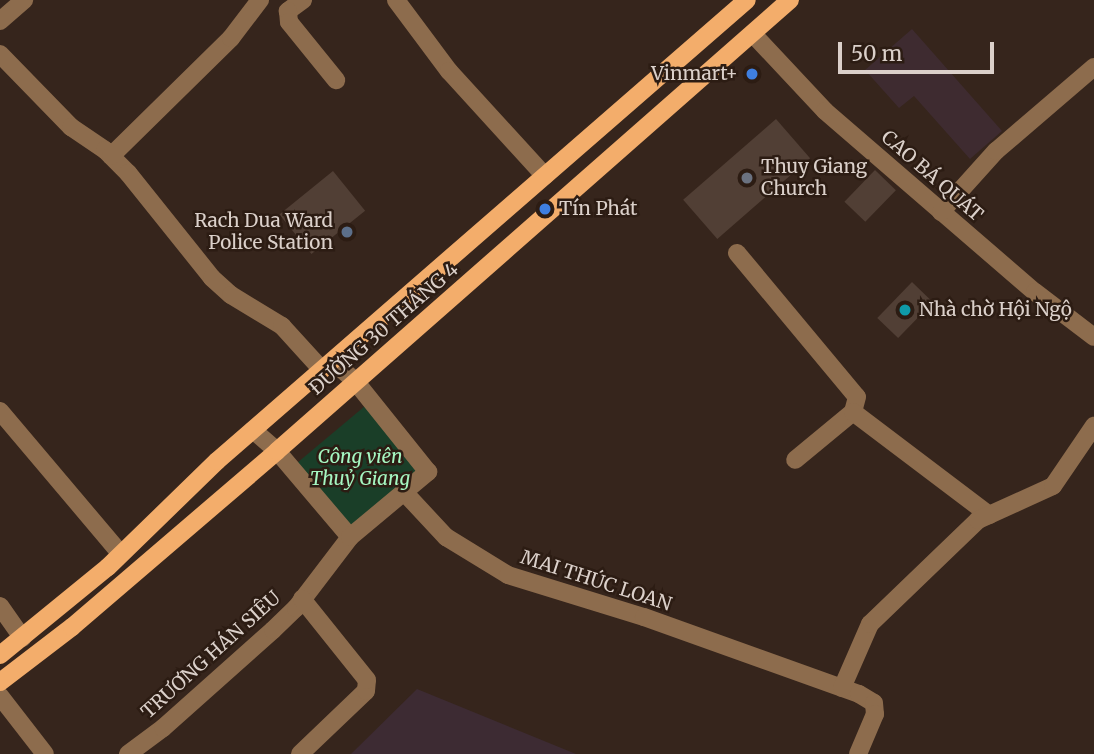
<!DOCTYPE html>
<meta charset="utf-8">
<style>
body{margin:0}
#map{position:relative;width:1094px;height:754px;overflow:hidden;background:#36251c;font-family:Merriweather,serif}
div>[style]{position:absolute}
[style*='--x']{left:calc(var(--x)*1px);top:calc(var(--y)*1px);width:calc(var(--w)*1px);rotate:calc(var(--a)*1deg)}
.industrial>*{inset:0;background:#3d2b33}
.education>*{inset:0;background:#3e2b30}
.green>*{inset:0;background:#1a3e28;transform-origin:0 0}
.building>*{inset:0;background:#513f35;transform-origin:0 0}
.minor>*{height:18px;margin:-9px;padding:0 9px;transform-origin:9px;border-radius:9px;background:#8d6c4d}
.major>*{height:18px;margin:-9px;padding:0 9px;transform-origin:9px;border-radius:9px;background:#f3ad6b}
.dots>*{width:19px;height:19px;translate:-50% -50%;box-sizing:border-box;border:4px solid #2c1c13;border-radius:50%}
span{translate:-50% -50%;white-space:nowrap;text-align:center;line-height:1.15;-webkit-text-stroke:5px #2c1c13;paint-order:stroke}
.poi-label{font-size:19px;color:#dbd0ca}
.right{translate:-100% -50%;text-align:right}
.left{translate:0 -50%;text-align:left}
.street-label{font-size:19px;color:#dbd0ca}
.park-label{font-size:19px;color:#a5f6c1;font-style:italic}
.scale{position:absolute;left:838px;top:42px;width:156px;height:32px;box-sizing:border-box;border:4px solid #dbd0ca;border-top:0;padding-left:9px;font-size:21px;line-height:24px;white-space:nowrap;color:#dbd0ca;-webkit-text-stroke:5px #2c1c13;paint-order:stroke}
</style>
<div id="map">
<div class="industrial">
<div style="clip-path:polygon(417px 689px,576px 754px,351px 754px)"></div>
</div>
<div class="education">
<div style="clip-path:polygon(912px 29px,1002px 131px,970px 159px,914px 96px,899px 108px,865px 70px)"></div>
</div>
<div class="green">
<div style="left:365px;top:406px;width:87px;height:88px;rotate:50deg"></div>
</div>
<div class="building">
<div style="left:776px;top:119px;width:52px;height:123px;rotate:49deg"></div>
<div style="left:875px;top:170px;width:29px;height:44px;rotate:44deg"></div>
<div style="left:333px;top:171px;width:51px;height:69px;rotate:51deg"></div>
<div style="left:912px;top:282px;width:29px;height:50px;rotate:44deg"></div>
</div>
<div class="minor">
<div style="--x:303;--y:0;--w:19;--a:144"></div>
<div style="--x:288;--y:11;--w:11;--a:85"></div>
<div style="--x:289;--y:22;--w:75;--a:51"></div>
<div style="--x:396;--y:0;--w:89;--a:53.3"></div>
<div style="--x:449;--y:71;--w:142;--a:47.6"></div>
<div style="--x:0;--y:21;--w:32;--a:-41"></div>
<div style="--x:753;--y:34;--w:105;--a:46.9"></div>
<div style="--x:825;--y:111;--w:277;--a:40.8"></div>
<div style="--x:1035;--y:292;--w:74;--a:37.3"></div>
<div style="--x:0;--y:54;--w:102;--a:45.8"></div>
<div style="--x:71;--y:127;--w:41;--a:34.1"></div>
<div style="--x:105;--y:150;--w:33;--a:45"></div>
<div style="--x:128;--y:173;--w:134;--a:51.3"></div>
<div style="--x:212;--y:278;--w:25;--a:42"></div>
<div style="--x:231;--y:295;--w:60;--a:31.3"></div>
<div style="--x:282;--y:326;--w:59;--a:47.7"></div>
<div style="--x:111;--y:156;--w:168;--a:-44.5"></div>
<div style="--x:231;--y:38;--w:48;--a:-52.7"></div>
<div style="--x:941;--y:212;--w:82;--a:-48"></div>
<div style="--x:996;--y:151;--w:129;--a:-40.6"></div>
<div style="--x:737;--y:253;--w:187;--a:50.2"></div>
<div style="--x:857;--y:397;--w:16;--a:105"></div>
<div style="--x:853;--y:412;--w:75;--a:140.4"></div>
<div style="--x:0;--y:411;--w:187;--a:49.8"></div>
<div style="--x:853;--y:412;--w:171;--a:37.1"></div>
<div style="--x:253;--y:430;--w:32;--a:41"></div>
<div style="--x:277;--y:451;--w:113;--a:49.7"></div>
<div style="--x:404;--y:492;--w:62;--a:47"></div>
<div style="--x:446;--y:537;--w:73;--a:31.5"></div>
<div style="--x:508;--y:575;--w:142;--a:17.2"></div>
<div style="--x:644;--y:617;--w:228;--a:19.7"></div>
<div style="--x:859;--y:694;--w:17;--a:31"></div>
<div style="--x:874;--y:703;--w:11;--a:85"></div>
<div style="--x:875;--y:714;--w:43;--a:113"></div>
<div style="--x:0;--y:606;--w:39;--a:55"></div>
<div style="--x:842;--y:688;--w:70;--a:-66.4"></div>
<div style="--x:870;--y:624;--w:150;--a:-43.9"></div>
<div style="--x:978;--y:520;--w:82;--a:-24.4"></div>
<div style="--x:1053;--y:486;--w:73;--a:-55.7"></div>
<div style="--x:0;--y:696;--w:73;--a:52.2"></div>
<div style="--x:128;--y:754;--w:44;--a:-36.6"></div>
<div style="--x:163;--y:728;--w:147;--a:-41.7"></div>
<div style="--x:273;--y:630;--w:32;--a:-44"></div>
<div style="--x:296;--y:608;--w:89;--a:-52.7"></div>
<div style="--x:350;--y:537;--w:102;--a:-39.8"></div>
<div style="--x:428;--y:472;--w:115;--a:-128.7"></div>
<div style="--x:356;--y:382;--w:31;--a:-138"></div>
<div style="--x:300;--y:754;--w:91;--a:-43.7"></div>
<div style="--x:366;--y:691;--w:11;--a:-85"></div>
<div style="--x:367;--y:680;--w:104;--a:-128.7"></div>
</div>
<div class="major">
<div style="--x:0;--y:655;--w:139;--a:-39.2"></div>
<div style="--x:108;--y:567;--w:152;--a:-44.2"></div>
<div style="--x:217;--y:461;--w:702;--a:-41.02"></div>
<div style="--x:0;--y:682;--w:91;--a:-37.4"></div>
<div style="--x:72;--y:627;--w:270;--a:-40.6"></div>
<div style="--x:277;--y:451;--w:683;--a:-41.32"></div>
</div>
<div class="dots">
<div style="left:752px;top:74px;background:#3f7fe0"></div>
<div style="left:747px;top:178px;background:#6b7280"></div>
<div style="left:545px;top:209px;background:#3f7fe0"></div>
<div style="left:347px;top:232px;background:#5c6f8a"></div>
<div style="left:905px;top:310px;background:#0f9aa8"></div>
</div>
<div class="poi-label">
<span class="right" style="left:738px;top:74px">Vinmart+</span>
<span class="left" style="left:761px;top:178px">Thuy Giang<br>Church</span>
<span class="left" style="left:559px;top:209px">Tín Phát</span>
<span class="right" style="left:333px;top:232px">Rach Dua Ward<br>Police Station</span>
<span class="left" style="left:919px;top:310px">Nhà chờ Hội Ngộ</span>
</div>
<div class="street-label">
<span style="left:932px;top:176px;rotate:41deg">CAO BÁ QUÁT</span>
<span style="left:384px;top:329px;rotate:-41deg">ĐƯỜNG 30 THÁNG 4</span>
<span style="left:596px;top:581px;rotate:18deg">MAI THÚC LOAN</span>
<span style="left:211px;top:655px;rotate:-42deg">TRƯƠNG HÁN SIÊU</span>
</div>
<div class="park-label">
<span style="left:360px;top:468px">Công viên<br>Thuỷ Giang</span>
</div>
<div class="scale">50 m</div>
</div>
